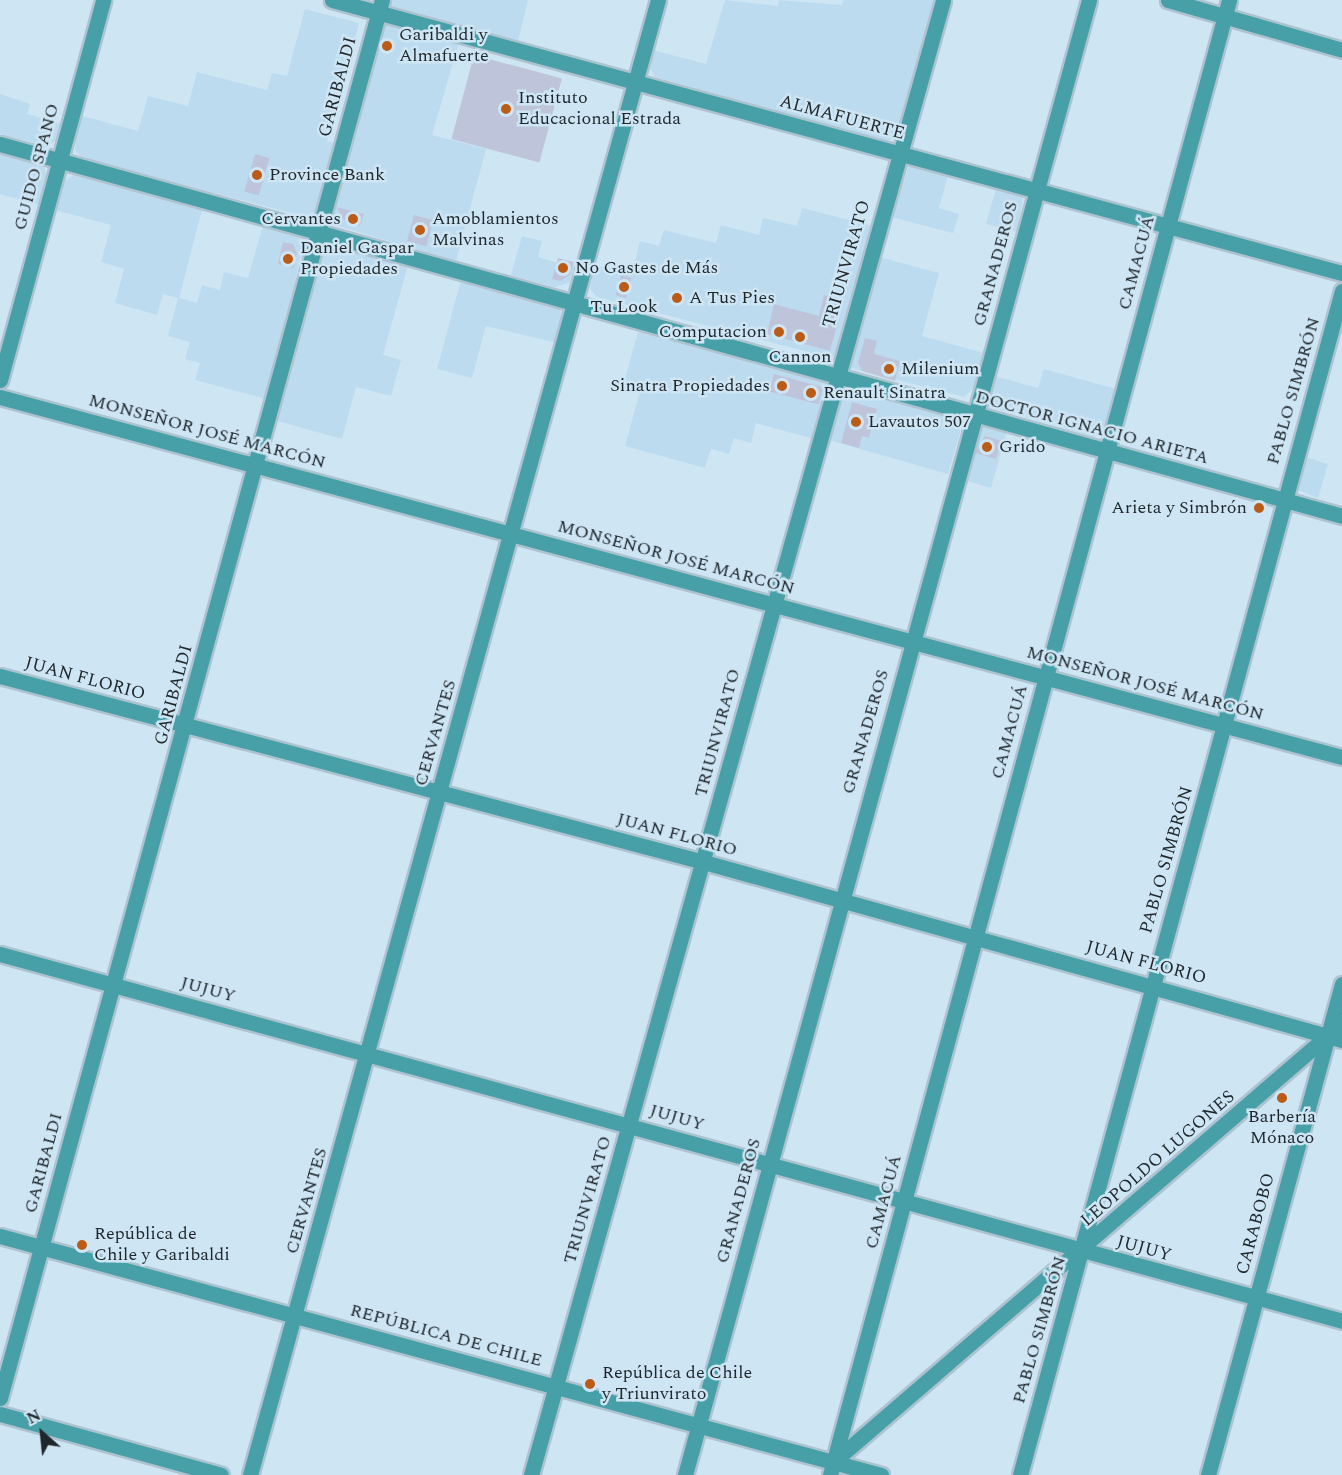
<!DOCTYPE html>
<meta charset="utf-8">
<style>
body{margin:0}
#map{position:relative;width:1342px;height:1475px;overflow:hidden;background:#cee5f4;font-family:Spectral,serif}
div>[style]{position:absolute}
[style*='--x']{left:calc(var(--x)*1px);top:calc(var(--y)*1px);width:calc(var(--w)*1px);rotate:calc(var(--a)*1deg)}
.built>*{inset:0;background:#bddbef}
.building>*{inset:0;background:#bec5db;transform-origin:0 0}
.roads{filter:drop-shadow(2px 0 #aec3d0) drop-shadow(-2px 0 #aec3d0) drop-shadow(0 2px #aec3d0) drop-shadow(0 -2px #aec3d0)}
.minor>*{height:15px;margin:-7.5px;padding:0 7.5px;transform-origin:7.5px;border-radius:7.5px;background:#47a0a7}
.dots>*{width:16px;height:16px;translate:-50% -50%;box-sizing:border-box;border:3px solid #cee5f4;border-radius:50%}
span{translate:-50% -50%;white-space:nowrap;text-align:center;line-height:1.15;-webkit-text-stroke:5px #cee5f4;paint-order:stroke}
.poi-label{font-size:18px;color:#1e272c}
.left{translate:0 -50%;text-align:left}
.right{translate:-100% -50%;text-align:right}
.street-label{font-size:18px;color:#1e272c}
.north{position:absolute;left:12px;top:1403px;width:60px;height:60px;-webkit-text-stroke:4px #cee5f4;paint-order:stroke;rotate:333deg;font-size:16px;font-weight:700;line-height:24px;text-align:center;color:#1e272c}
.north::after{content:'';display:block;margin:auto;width:21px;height:27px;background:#1e272c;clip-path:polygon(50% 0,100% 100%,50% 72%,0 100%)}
</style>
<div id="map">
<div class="built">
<div style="clip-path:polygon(388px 0,528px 0,518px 41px,393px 8px)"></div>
<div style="clip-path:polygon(725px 0,778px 6px,779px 0,842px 5px,843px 0,936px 0,896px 138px,886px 141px,655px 77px,648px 65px,652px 50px,706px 64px)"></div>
<div style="clip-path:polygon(305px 9px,359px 23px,327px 141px,335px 144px,315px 212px,303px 216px,84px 159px,75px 151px,79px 115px,138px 131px,148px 96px,188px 106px,197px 72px,267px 90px,272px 73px,287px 76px)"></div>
<div style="clip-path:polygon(388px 21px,460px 39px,432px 135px,486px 149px,456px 261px,338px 226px,331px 219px,380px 27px)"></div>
<div style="clip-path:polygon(0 94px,30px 104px,27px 114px,63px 124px,59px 140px,46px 146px,0 134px)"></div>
<div style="clip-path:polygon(0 154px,44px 167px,48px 178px,39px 205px,0 194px)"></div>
<div style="clip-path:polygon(910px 163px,949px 172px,939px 208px,959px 214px,953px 233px,891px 217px)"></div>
<div style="clip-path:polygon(74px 175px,202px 210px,179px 298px,197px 303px,202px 285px,220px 290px,224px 272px,248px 278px,263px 225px,305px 240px,266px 399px,195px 380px,200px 363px,185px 359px,190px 342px,168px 336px,178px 298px,163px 294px,157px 315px,115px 303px,124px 269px,101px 262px,111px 225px,55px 210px,63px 182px)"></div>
<div style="clip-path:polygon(997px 185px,1017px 190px,1023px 198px,1017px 232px,986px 224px)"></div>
<div style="clip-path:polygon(802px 208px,873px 226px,838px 351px,831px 358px,597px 297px,590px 289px,595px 265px,632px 274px,640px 241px,659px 246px,664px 230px,716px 243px,721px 225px,759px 235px,763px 218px,797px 226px)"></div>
<div style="clip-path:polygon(522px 236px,542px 241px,538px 257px,576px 268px,569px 283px,554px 287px,511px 275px)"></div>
<div style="clip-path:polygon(330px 244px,408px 265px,383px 355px,401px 360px,391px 396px,356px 387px,342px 439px,274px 420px,320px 252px)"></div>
<div style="clip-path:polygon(879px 257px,939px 273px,922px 336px,984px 353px,974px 388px,964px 397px,851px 368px)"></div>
<div style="clip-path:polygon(461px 280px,557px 305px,563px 314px,557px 343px,486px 326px,472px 378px,437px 369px)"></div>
<div style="clip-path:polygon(639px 328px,828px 381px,814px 439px,756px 423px,751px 443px,734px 438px,729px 454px,711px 449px,705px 468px,625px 446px,640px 391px,623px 386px)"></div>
<div style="clip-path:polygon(1044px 369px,1116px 389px,1104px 432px,1093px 437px,987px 406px,991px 375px,1038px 388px)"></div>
<div style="clip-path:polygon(852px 390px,957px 420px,961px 429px,948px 474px,829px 440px,842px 396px)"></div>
<div style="clip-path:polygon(989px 426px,1007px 431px,991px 488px,963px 480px,977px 430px)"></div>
<div style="clip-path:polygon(1302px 456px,1328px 464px,1318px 498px,1296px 489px)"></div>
</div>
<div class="building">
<div style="left:474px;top:55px;width:91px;height:87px;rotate:15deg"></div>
<div style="left:255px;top:154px;width:15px;height:39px;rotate:16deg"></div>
<div style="clip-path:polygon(336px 207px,364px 214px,360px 226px,346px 223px)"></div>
<div style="left:414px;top:215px;width:20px;height:27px;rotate:15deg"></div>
<div style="clip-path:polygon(283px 242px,293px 244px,297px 253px,294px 268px,278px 264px)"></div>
<div style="clip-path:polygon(558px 258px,574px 262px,570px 275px,560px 281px,552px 279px)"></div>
<div style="left:621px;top:275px;width:11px;height:21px;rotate:15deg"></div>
<div style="clip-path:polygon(824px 295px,844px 300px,830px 351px,767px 334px,774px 304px,819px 316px)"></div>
<div style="clip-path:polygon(865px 338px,877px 341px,874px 354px,900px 361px,895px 381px,862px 371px,858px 363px)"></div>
<div style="left:774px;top:374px;width:51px;height:18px;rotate:15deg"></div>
<div style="clip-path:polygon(852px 402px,877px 409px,869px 438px,862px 436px,859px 448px,841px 443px)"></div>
<div style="clip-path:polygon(985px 436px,1002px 441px,996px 459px,975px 453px)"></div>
</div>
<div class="roads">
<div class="minor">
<div style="--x:332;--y:0;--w:1046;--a:15.13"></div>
<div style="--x:1168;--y:0;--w:181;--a:16"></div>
<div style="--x:0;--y:144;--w:1393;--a:15.49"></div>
<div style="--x:0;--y:380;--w:394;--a:-74.8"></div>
<div style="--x:0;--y:397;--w:1389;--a:15.02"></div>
<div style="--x:0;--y:676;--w:728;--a:14.8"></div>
<div style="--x:704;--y:862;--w:662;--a:15.59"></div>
<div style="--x:0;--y:954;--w:1391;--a:15.29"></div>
<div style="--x:0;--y:1236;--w:913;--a:15.18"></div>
<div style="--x:0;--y:1398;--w:1449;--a:-74.72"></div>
<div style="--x:0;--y:1414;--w:229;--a:15.4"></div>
<div style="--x:833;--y:1462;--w:672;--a:-40.78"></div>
<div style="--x:250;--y:1475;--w:1530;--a:-74.54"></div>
<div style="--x:531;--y:1475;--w:1531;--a:-74.39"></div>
<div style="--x:685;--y:1475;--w:1529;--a:-74.68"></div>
<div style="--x:830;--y:1475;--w:1528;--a:-74.86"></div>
<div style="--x:1020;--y:1475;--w:1227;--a:-74.79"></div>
<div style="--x:1208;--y:1475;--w:509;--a:-74.74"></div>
</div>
</div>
<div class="dots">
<div style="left:387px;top:46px;background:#bb5b18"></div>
<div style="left:506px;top:109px;background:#bb5b18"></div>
<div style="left:257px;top:175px;background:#bb5b18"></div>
<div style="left:353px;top:219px;background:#bb5b18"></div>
<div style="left:420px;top:230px;background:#bb5b18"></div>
<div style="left:288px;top:259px;background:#bb5b18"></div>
<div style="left:563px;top:268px;background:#bb5b18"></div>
<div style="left:624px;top:287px;background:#bb5b18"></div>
<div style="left:677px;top:298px;background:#bb5b18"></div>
<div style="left:779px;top:332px;background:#bb5b18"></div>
<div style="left:800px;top:337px;background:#bb5b18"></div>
<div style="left:889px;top:369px;background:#bb5b18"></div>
<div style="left:782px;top:386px;background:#bb5b18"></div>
<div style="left:811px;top:393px;background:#bb5b18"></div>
<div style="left:856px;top:422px;background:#bb5b18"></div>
<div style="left:987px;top:447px;background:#bb5b18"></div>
<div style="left:1259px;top:508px;background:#bb5b18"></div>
<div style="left:1282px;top:1098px;background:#bb5b18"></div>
<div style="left:82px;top:1245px;background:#bb5b18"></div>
<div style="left:590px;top:1384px;background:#bb5b18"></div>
</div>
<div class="poi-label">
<span class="left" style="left:399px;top:46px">Garibaldi y<br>Almafuerte</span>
<span class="left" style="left:518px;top:109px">Instituto<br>Educacional Estrada</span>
<span class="left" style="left:269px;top:175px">Province Bank</span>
<span class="right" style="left:341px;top:219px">Cervantes</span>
<span class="left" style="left:432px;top:230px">Amoblamientos<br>Malvinas</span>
<span class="left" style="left:300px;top:259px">Daniel Gaspar<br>Propiedades</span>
<span class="left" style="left:575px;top:268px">No Gastes de Más</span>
<span class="left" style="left:689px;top:298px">A Tus Pies</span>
<span style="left:624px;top:307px">Tu Look</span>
<span class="right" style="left:767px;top:332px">Computacion</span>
<span style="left:800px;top:357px">Cannon</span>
<span class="left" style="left:901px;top:369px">Milenium</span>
<span class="right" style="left:770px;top:386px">Sinatra Propiedades</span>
<span class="left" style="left:823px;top:393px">Renault Sinatra</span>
<span class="left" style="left:868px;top:422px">Lavautos 507</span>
<span class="left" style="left:999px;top:447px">Grido</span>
<span class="right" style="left:1247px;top:508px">Arieta y Simbrón</span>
<span style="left:1282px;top:1128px">Barbería<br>Mónaco</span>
<span class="left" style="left:94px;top:1245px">República de<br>Chile y Garibaldi</span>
<span class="left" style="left:602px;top:1384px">República de Chile<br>y Triunvirato</span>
</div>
<div class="street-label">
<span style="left:338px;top:87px;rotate:-75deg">GARIBALDI</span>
<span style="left:842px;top:118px;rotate:15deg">ALMAFUERTE</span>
<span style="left:37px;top:167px;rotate:-75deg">GUIDO SPANO</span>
<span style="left:1137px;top:263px;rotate:-75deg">CAMACUÁ</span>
<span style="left:847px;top:264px;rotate:-74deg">TRIUNVIRATO</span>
<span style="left:996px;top:264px;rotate:-75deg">GRANADEROS</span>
<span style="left:1294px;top:391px;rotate:-74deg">PABLO SIMBRÓN</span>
<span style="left:1092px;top:428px;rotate:15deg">DOCTOR IGNACIO ARIETA</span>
<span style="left:207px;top:432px;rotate:15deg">MONSEÑOR JOSÉ MARCÓN</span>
<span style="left:676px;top:558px;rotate:15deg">MONSEÑOR JOSÉ MARCÓN</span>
<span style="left:85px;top:679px;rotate:15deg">JUAN FLORIO</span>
<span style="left:1145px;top:684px;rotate:15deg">MONSEÑOR JOSÉ MARCÓN</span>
<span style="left:174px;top:695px;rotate:-75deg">GARIBALDI</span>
<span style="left:866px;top:732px;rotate:-74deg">GRANADEROS</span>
<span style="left:1010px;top:732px;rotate:-75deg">CAMACUÁ</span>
<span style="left:436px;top:733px;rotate:-74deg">CERVANTES</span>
<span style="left:718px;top:733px;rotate:-75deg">TRIUNVIRATO</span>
<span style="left:677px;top:835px;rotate:15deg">JUAN FLORIO</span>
<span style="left:1167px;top:860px;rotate:-74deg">PABLO SIMBRÓN</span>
<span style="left:1146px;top:963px;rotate:15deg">JUAN FLORIO</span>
<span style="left:208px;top:990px;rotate:15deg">JUJUY</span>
<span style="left:677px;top:1118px;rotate:16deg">JUJUY</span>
<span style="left:1158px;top:1159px;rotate:-41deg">LEOPOLDO LUGONES</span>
<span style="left:44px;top:1163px;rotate:-75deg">GARIBALDI</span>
<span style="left:588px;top:1200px;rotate:-74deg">TRIUNVIRATO</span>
<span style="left:307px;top:1201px;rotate:-74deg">CERVANTES</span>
<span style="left:739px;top:1201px;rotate:-75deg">GRANADEROS</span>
<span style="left:884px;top:1202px;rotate:-75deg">CAMACUÁ</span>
<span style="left:1256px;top:1224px;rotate:-75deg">CARABOBO</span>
<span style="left:1144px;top:1249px;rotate:15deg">JUJUY</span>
<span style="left:1040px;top:1330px;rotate:-74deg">PABLO SIMBRÓN</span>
<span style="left:446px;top:1336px;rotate:15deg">REPÚBLICA DE CHILE</span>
</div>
<div class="north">N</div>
</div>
